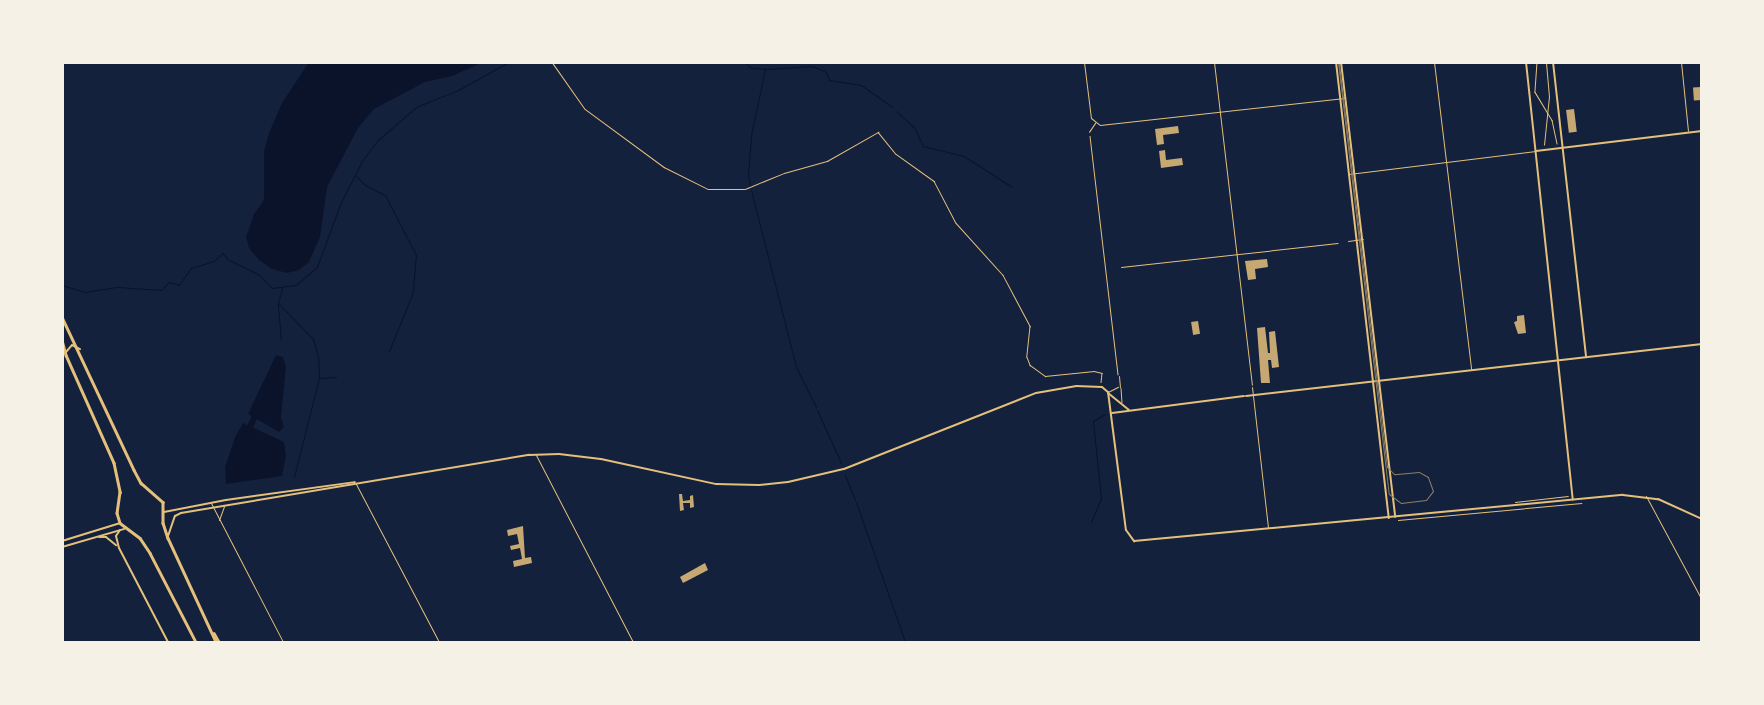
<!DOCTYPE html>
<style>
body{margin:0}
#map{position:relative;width:1764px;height:705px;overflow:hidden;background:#14213d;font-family:"Alegreya Sans",sans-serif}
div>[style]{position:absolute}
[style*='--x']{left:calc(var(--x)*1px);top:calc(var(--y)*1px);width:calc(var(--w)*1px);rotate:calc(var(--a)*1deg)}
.water>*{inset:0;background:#0b132b}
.stream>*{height:1px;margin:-0.5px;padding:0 0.5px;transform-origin:0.5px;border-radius:0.5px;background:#0b132b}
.river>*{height:6px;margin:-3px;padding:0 3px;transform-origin:3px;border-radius:3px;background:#0b132b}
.building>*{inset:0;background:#c6a872;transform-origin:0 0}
.path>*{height:0.5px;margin:-0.25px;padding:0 0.25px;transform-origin:0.25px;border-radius:0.25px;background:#e5c07b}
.service>*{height:0.5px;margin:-0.25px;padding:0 0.25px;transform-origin:0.25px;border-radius:0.25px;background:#e5c07b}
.pedestrian>*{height:1px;margin:-0.5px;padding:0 0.5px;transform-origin:0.5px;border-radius:0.5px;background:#e5c07b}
.minor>*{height:1px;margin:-0.5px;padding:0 0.5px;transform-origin:0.5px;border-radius:0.5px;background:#e5c07b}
.tertiary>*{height:2px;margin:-1px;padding:0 1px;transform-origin:1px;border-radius:1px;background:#e5c07b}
.secondary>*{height:2px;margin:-1px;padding:0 1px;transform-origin:1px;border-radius:1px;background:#e5c07b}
.primary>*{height:2.5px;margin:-1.25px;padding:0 1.25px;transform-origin:1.25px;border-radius:1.25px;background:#e5c07b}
.tram>*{height:1px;margin:-0.5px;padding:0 0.5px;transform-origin:0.5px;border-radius:0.5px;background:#918062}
span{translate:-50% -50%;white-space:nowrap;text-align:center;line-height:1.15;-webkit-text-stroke:5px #f6f1e7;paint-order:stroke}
.frame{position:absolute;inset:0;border:64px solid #f6f1e7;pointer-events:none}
</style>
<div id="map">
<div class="water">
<div style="clip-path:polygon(309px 62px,481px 63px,452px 76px,425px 82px,374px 109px,358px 128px,327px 187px,320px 237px,309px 262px,299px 270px,287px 273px,272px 269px,259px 260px,249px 248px,246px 237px,254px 214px,264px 200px,264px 151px,269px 133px,282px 103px)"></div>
<div style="clip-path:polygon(276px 355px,283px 357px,286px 367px,281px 417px,284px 427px,279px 432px,248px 414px)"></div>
<div style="clip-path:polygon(243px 423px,284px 442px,286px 456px,282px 476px,226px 484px,225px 467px,235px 437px)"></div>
</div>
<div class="stream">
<div style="--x:745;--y:62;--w:8;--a:45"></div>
<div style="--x:751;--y:68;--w:17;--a:3"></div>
<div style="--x:768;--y:69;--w:44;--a:-3.9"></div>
<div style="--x:812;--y:66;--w:15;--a:23"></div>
<div style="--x:826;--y:72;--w:9;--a:69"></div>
<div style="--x:829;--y:80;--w:32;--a:9"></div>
<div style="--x:861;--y:85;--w:38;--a:35"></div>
<div style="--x:896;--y:111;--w:24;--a:42"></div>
<div style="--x:914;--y:127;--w:21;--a:65"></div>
<div style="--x:923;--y:146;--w:42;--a:13.7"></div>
<div style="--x:964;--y:156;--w:57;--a:32.9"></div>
<div style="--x:355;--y:175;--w:14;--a:45"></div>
<div style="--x:365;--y:185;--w:22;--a:27"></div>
<div style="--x:385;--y:195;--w:68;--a:62.7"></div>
<div style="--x:416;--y:255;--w:37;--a:95"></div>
<div style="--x:413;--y:292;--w:64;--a:112.1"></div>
<div style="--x:750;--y:186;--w:13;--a:-99"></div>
<div style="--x:748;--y:173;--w:38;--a:-85"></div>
<div style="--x:751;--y:135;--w:67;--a:-78"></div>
<div style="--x:751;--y:190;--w:183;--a:75.7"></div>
<div style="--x:796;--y:367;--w:45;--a:63.4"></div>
<div style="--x:62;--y:285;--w:24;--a:17"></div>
<div style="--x:85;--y:292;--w:33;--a:-9"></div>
<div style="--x:118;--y:287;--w:43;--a:4"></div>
<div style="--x:161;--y:290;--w:11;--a:-45"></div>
<div style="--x:169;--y:282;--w:10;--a:17"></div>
<div style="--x:179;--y:285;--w:21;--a:-55"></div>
<div style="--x:191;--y:268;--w:24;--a:-17"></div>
<div style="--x:214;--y:261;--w:12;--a:-42"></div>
<div style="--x:223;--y:253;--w:7;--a:56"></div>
<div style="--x:227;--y:259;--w:34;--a:26"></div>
<div style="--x:258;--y:274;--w:20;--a:45"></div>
<div style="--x:272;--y:288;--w:24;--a:-7"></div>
<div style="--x:296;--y:285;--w:28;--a:-41"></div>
<div style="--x:317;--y:267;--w:69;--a:-69.7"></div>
<div style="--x:341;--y:202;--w:46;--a:-62.9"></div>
<div style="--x:362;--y:161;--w:25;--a:-53"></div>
<div style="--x:377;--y:141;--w:52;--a:-41.1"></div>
<div style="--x:416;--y:107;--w:45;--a:-22"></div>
<div style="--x:458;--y:90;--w:58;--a:-28.8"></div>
<div style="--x:278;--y:303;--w:50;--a:45.8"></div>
<div style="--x:313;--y:339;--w:19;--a:74"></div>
<div style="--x:318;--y:357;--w:21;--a:87"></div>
<div style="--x:319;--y:378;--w:102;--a:104.2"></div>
<div style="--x:281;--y:340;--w:37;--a:-95"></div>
<div style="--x:278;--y:303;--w:16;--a:-75"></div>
<div style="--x:319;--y:378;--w:17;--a:-3"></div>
<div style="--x:817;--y:410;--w:58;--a:65.6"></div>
<div style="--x:845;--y:475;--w:27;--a:68"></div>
<div style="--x:856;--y:502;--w:148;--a:70.7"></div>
<div style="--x:1091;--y:522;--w:25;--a:-67"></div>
<div style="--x:1101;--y:499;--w:78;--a:-95.9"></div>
<div style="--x:1093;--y:421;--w:14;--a:-30"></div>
</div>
<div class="river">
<div style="--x:248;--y:432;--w:23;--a:-67"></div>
</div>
<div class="building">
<div style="left:1701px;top:87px;width:13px;height:8px;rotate:86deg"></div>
<div style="left:1574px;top:109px;width:23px;height:8px;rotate:83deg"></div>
<div style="clip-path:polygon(1178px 126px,1179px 133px,1163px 135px,1164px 144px,1157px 145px,1155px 129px)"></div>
<div style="clip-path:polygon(1165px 150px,1166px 160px,1182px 158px,1183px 165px,1161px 168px,1159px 151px)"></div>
<div style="clip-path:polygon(1267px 259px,1268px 267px,1255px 269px,1256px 279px,1248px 280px,1245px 261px)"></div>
<div style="clip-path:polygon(1524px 315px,1526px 333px,1518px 334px,1514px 322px,1517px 321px,1517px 316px)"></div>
<div style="left:1198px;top:321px;width:13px;height:7px;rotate:81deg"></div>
<div style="clip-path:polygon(1265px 327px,1268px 353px,1270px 353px,1269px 332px,1275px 331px,1279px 367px,1272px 368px,1271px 360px,1268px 360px,1270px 383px,1261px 383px,1257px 328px)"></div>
<div style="clip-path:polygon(679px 494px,682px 494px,683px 501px,690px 500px,690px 496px,693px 495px,694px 507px,690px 508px,690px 503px,683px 503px,684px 510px,680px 511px)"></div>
<div style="clip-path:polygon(523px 526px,525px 558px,531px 557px,532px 563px,514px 567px,513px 561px,522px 559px,520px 548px,511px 550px,510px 546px,519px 544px,517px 534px,508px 536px,507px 530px)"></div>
<div style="clip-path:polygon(705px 563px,708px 570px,683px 583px,680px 577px)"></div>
</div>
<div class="path">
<div style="--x:552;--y:62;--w:57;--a:54.9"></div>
<div style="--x:585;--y:109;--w:98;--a:36.3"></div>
<div style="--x:664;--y:167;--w:49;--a:26.6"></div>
<div style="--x:708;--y:189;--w:37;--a:0"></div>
<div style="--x:745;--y:189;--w:42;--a:-22.3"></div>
<div style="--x:784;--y:173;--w:45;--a:-15.6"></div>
<div style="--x:827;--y:161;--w:59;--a:-29.6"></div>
<div style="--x:878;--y:132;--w:28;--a:51"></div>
<div style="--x:896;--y:154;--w:47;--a:35.4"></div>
<div style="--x:934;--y:181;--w:47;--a:62.4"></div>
<div style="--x:956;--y:223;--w:70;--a:47.9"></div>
<div style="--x:1003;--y:275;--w:58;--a:62.1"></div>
<div style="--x:1030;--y:326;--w:31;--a:96"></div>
<div style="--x:1027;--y:357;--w:9;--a:69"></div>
<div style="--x:1030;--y:365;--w:19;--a:36"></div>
<div style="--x:1045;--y:376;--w:49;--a:-5.8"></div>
<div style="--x:1094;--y:371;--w:8;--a:14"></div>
<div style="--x:1102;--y:373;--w:9;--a:96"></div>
<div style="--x:1537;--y:62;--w:30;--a:94"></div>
<div style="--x:1535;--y:92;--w:33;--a:59"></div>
<div style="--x:1552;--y:120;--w:24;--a:78"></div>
<div style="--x:1090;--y:136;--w:240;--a:83.3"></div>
<div style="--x:1544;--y:145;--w:48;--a:-84.1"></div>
<div style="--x:1549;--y:97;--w:35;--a:-95"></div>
<div style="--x:1515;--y:502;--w:53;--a:-6.5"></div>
<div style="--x:1398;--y:520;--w:184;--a:-5.3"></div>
</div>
<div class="service">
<div style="--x:1089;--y:132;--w:11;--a:-56"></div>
<div style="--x:1121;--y:388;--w:14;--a:86"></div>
<div style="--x:1108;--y:392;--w:11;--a:-27"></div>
</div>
<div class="pedestrian">
<div style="--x:1119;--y:376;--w:11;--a:85"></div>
</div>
<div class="minor">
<div style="--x:1084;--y:62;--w:56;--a:82.9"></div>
<div style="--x:1091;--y:118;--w:11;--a:38"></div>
<div style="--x:1100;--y:125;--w:246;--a:-6.3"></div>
<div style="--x:1214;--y:62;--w:325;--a:83.3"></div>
<div style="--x:1434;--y:62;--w:309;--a:83.1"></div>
<div style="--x:1681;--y:62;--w:69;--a:84.2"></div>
<div style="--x:1349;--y:174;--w:188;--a:-7"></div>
<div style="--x:1348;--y:241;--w:15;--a:-8"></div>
<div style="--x:1121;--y:267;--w:218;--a:-6.3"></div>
<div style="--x:1252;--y:387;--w:141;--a:83.5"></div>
<div style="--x:536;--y:455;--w:211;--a:62.6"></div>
<div style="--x:356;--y:484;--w:178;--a:62.3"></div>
<div style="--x:1646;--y:496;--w:118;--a:61.7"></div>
<div style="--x:211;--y:503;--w:157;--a:62.6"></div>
<div style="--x:219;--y:520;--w:15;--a:-70"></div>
</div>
<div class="tertiary">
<div style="--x:1526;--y:62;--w:440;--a:83.9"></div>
<div style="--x:1553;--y:62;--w:297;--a:83.6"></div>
<div style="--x:1536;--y:151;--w:167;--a:-6.9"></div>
<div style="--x:1108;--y:393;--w:27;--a:39"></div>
<div style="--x:1246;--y:396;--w:459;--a:-6.5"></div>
<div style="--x:1112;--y:413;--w:133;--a:-7.3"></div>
</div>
<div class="secondary">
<div style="--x:1336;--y:62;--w:459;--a:83.4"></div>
<div style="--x:1341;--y:62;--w:458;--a:83.2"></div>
<div style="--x:66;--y:352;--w:9;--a:-49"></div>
<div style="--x:72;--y:345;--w:9;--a:27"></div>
<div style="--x:164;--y:512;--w:63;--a:-11"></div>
<div style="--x:226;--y:500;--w:130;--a:-7.9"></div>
<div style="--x:120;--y:530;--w:7;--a:124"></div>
<div style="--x:116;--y:536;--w:12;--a:76"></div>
<div style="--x:119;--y:548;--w:106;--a:62.5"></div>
<div style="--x:168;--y:536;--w:21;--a:-71"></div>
<div style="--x:175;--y:516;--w:7;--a:-27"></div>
<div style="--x:181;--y:513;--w:353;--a:-9.5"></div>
<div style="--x:529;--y:455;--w:30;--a:-2"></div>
<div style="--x:559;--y:454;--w:42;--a:6.8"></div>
<div style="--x:601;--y:459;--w:118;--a:12.3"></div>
<div style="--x:716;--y:484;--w:43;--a:1.3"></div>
<div style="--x:759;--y:485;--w:29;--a:-6"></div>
<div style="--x:788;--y:482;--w:57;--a:-13.1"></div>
<div style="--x:844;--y:469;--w:206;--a:-21.6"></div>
<div style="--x:1036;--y:393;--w:41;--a:-9.9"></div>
<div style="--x:1076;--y:386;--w:26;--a:2"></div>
<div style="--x:1102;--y:387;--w:8;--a:40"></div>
<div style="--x:1108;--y:392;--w:139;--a:82.6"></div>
<div style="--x:1126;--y:530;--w:14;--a:54"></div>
<div style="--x:1134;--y:541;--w:491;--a:-5.4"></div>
<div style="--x:1623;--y:495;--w:35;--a:7"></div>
<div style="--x:1658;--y:499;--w:48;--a:24.4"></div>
<div style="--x:99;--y:537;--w:7;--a:0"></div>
<div style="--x:106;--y:537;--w:13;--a:39"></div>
<div style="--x:62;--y:541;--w:61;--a:-17.2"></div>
<div style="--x:62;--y:547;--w:65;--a:-16.2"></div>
</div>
<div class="primary">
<div style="--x:62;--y:317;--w:169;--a:64.8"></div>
<div style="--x:134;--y:470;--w:15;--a:62"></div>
<div style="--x:141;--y:483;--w:29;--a:41"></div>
<div style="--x:163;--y:502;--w:21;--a:90"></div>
<div style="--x:163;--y:523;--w:16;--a:72"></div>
<div style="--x:168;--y:538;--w:115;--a:65.2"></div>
<div style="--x:62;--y:340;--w:16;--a:75"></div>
<div style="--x:66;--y:355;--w:118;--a:66"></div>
<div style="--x:114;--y:463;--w:30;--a:78"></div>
<div style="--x:120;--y:492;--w:21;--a:98"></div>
<div style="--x:117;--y:513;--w:10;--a:73"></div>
<div style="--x:120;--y:523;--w:25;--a:37"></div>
<div style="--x:140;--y:538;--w:18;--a:56"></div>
<div style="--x:150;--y:553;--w:100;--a:62.7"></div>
<div style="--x:214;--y:633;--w:10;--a:61"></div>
</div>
<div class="tram">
<div style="--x:1338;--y:62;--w:435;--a:83.3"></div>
<div style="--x:1389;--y:494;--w:15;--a:37"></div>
<div style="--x:1401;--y:503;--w:25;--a:-7"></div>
<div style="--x:1426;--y:500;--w:11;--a:-52"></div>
<div style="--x:1433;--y:491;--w:15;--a:-110"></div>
<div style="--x:1428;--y:477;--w:10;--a:-151"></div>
<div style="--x:1419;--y:472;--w:25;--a:175"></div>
<div style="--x:1394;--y:474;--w:10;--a:-135"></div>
<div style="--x:1387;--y:467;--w:408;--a:-96.8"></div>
</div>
<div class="frame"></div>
</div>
